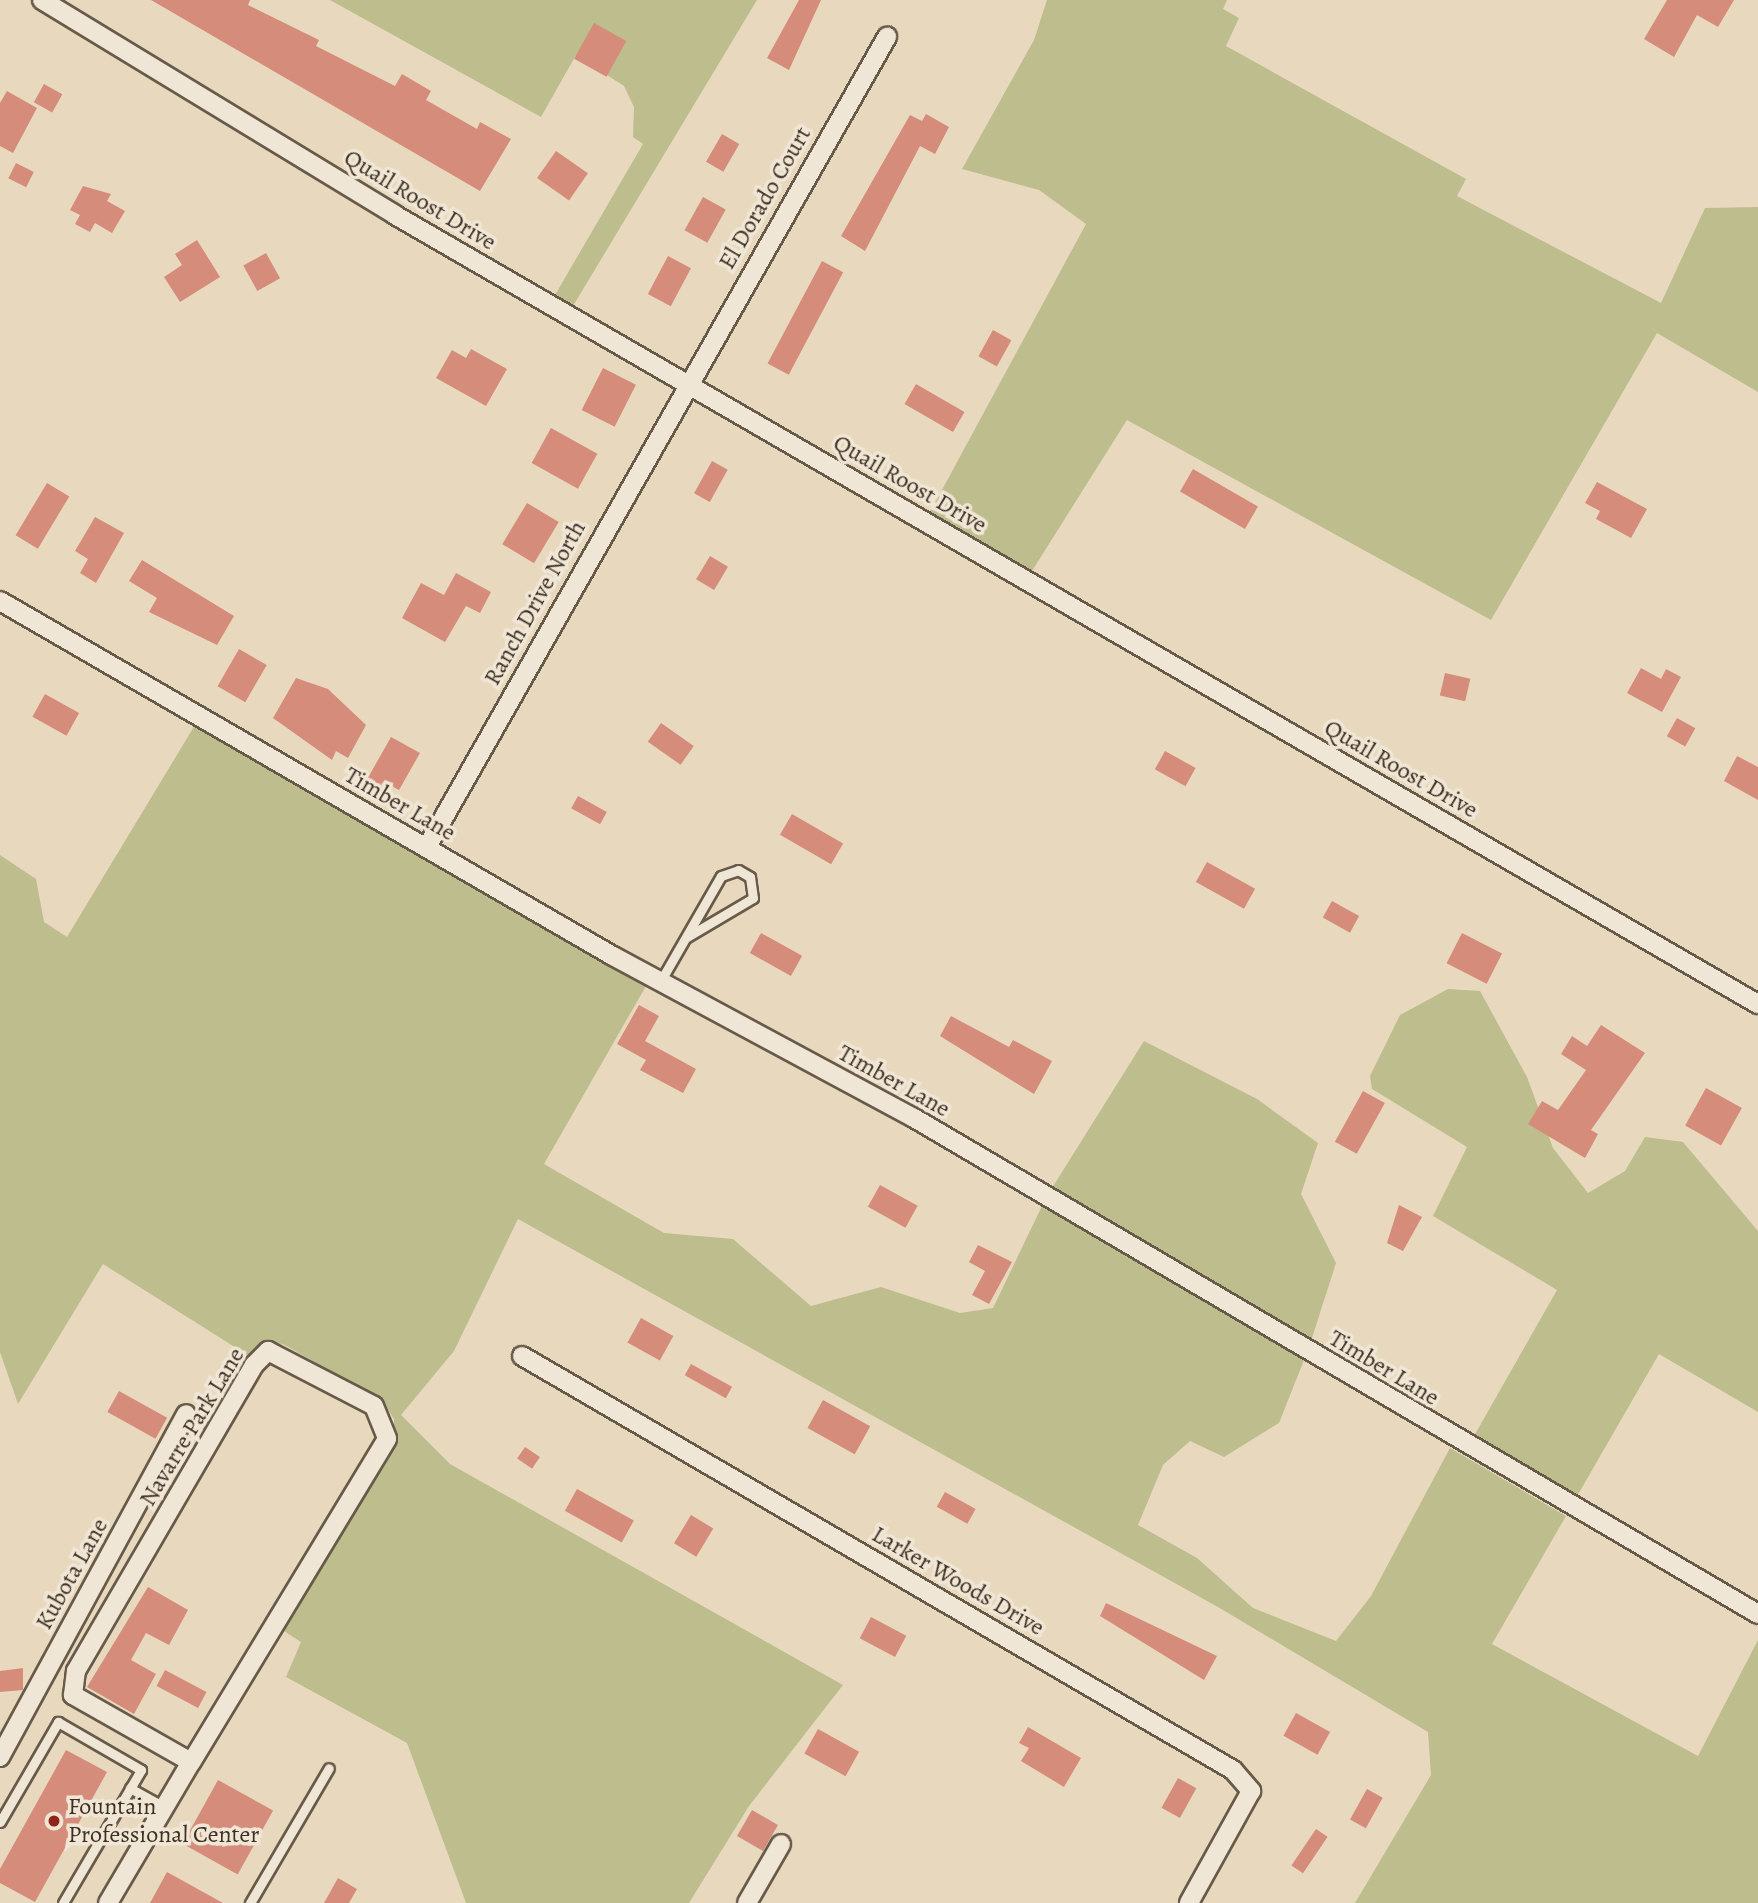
<!DOCTYPE html>
<style>
body{margin:0}
#map{position:relative;width:1758px;height:1903px;overflow:hidden;background:#e8d9be;font-family:Alegreya,serif}
div>[style]{position:absolute}
[style*='--x']{left:calc(var(--x)*1px);top:calc(var(--y)*1px);width:calc(var(--w)*1px);rotate:calc(var(--a)*1deg)}
.green>*{inset:0;background:#bdbd8d}
.building>*{inset:0;background:#d58c7b;transform-origin:0 0}
.roads{filter:drop-shadow(2px 0 #685a49) drop-shadow(-2px 0 #685a49) drop-shadow(0 2px #685a49) drop-shadow(0 -2px #685a49)}
.lane>*{height:9px;margin:-4.5px;padding:0 4.5px;transform-origin:4.5px;border-radius:4.5px;background:#f0e6d5}
.street>*{height:18px;margin:-9px;padding:0 9px;transform-origin:9px;border-radius:9px;background:#f0e6d5}
.dots>*{width:19px;height:19px;translate:-50% -50%;box-sizing:border-box;border:4px solid #f0e6d5;border-radius:50%}
span{translate:-50% -50%;white-space:nowrap;text-align:center;line-height:1.15;-webkit-text-stroke:7px #f0e6d5;paint-order:stroke}
.street-label{font-size:24px;color:#3d2f22}
.poi-label{font-size:24px;color:#3d2f22}
.left{translate:0 -50%;text-align:left}
</style>
<div id="map">
<div class="green">
<div style="clip-path:polygon(330px 0,757px 0,573px 306px,555px 295px,643px 144px,633px 137px,634px 107px,624px 86px,576px 55px,541px 117px)"></div>
<div style="clip-path:polygon(1047px 0,1227px 0,1223px 9px,1239px 18px,1226px 46px,1466px 179px,1457px 196px,1661px 303px,1705px 208px,1758px 207px,1758px 392px,1657px 333px,1491px 620px,1127px 420px,1032px 571px,930px 512px,1086px 224px,1039px 190px,962px 169px,1034px 40px)"></div>
<div style="clip-path:polygon(195px 725px,646px 986px,544px 1164px,664px 1233px,733px 1239px,811px 1306px,881px 1287px,960px 1313px,993px 1308px,1042px 1206px,1304px 1360px,1279px 1423px,1224px 1457px,1190px 1441px,1163px 1465px,1138px 1525px,1197px 1558px,1253px 1608px,1336px 1641px,1371px 1596px,1450px 1448px,1566px 1516px,1492px 1644px,1698px 1756px,1758px 1640px,1758px 1903px,1355px 1903px,1431px 1775px,1428px 1732px,1218px 1607px,518px 1219px,454px 1351px,401px 1415px,450px 1464px,843px 1685px,749px 1806px,689px 1903px,466px 1903px,407px 1743px,286px 1677px,301px 1642px,284px 1631px,394px 1444px,394px 1419px,382px 1400px,283px 1344px,264px 1342px,249px 1356px,103px 1264px,18px 1404px,0 1352px,0 855px,36px 879px,44px 922px,67px 937px)"></div>
<div style="clip-path:polygon(1448px 989px,1480px 991px,1527px 1077px,1553px 1148px,1588px 1193px,1625px 1171px,1645px 1137px,1683px 1142px,1758px 1231px,1758px 1412px,1659px 1354px,1576px 1498px,1464px 1432px,1474px 1436px,1557px 1290px,1433px 1216px,1467px 1147px,1372px 1089px,1370px 1076px,1400px 1015px)"></div>
<div style="clip-path:polygon(1144px 1041px,1257px 1099px,1318px 1143px,1301px 1194px,1336px 1263px,1311px 1341px,1052px 1188px)"></div>
</div>
<div class="building">
<div style="clip-path:polygon(151px 0,250px 0,248px 5px,319px 40px,316px 46px,395px 86px,402px 74px,431px 91px,426px 100px,477px 129px,480px 122px,511px 139px,480px 191px)"></div>
<div style="clip-path:polygon(799px 0,821px 0,789px 70px,767px 58px)"></div>
<div style="clip-path:polygon(1667px 0,1734px 0,1718px 27px,1697px 15px,1674px 57px,1644px 39px)"></div>
<div style="left:594px;top:23px;width:37px;height:41px;rotate:29deg"></div>
<div style="left:44px;top:84px;width:21px;height:21px;rotate:29deg"></div>
<div style="clip-path:polygon(7px 91px,37px 108px,13px 153px,0 146px,0 103px)"></div>
<div style="clip-path:polygon(926px 114px,949px 127px,935px 154px,920px 146px,865px 251px,841px 236px,910px 115px,922px 121px)"></div>
<div style="left:722px;top:134px;width:20px;height:32px;rotate:30deg"></div>
<div style="left:556px;top:151px;width:39px;height:33px;rotate:35deg"></div>
<div style="left:16px;top:163px;width:20px;height:17px;rotate:27deg"></div>
<div style="clip-path:polygon(83px 186px,111px 194px,107px 201px,125px 211px,112px 233px,95px 223px,90px 232px,75px 224px,80px 215px,70px 210px)"></div>
<div style="left:703px;top:197px;width:26px;height:38px;rotate:29deg"></div>
<div style="clip-path:polygon(197px 240px,220px 277px,180px 302px,164px 277px,182px 265px,175px 254px)"></div>
<div style="left:266px;top:253px;width:29px;height:26px;rotate:61deg"></div>
<div style="left:668px;top:256px;width:26px;height:43px;rotate:28deg"></div>
<div style="left:822px;top:261px;width:24px;height:116px;rotate:28deg"></div>
<div style="left:993px;top:330px;width:21px;height:30px;rotate:29deg"></div>
<div style="clip-path:polygon(471px 349px,507px 369px,486px 406px,436px 378px,452px 350px,466px 358px)"></div>
<div style="left:603px;top:368px;width:37px;height:47px;rotate:27deg"></div>
<div style="left:916px;top:384px;width:56px;height:23px;rotate:30deg"></div>
<div style="left:551px;top:428px;width:53px;height:40px;rotate:29deg"></div>
<div style="left:712px;top:461px;width:18px;height:37px;rotate:29deg"></div>
<div style="left:1193px;top:469px;width:75px;height:26px;rotate:30deg"></div>
<div style="clip-path:polygon(1597px 482px,1647px 509px,1631px 538px,1596px 519px,1600px 511px,1585px 503px)"></div>
<div style="left:47px;top:483px;width:26px;height:61px;rotate:31deg"></div>
<div style="left:527px;top:503px;width:37px;height:48px;rotate:31deg"></div>
<div style="clip-path:polygon(95px 517px,124px 533px,96px 583px,80px 573px,88px 559px,75px 551px)"></div>
<div style="left:710px;top:556px;width:21px;height:27px;rotate:31deg"></div>
<div style="clip-path:polygon(142px 560px,234px 616px,217px 645px,149px 612px,157px 598px,129px 581px)"></div>
<div style="clip-path:polygon(456px 573px,491px 592px,480px 613px,466px 606px,445px 642px,402px 618px,421px 583px,444px 595px)"></div>
<div style="left:239px;top:649px;width:32px;height:43px;rotate:30deg"></div>
<div style="clip-path:polygon(1641px 668px,1661px 679px,1666px 669px,1681px 677px,1662px 712px,1627px 693px)"></div>
<div style="left:1445px;top:673px;width:26px;height:23px;rotate:13deg"></div>
<div style="clip-path:polygon(296px 678px,328px 689px,366px 725px,348px 758px,336px 751px,332px 760px,273px 718px)"></div>
<div style="left:45px;top:694px;width:39px;height:26px;rotate:29deg"></div>
<div style="left:1677px;top:718px;width:21px;height:21px;rotate:29deg"></div>
<div style="left:661px;top:723px;width:40px;height:23px;rotate:35deg"></div>
<div style="clip-path:polygon(391px 737px,420px 753px,399px 790px,388px 784px,383px 793px,365px 783px)"></div>
<div style="left:1165px;top:751px;width:35px;height:21px;rotate:29deg"></div>
<div style="clip-path:polygon(1737px 756px,1758px 767px,1758px 800px,1724px 781px)"></div>
<div style="left:578px;top:796px;width:33px;height:14px;rotate:29deg"></div>
<div style="left:792px;top:814px;width:59px;height:24px;rotate:30deg"></div>
<div style="left:1207px;top:862px;width:55px;height:23px;rotate:29deg"></div>
<div style="left:1332px;top:901px;width:31px;height:19px;rotate:29deg"></div>
<div style="left:761px;top:933px;width:47px;height:23px;rotate:29deg"></div>
<div style="left:1462px;top:933px;width:45px;height:34px;rotate:27deg"></div>
<div style="clip-path:polygon(639px 1005px,659px 1016px,645px 1041px,696px 1069px,683px 1093px,640px 1070px,646px 1060px,617px 1044px)"></div>
<div style="clip-path:polygon(951px 1016px,1009px 1047px,1013px 1040px,1052px 1061px,1034px 1094px,940px 1036px)"></div>
<div style="clip-path:polygon(1601px 1025px,1645px 1053px,1591px 1130px,1598px 1134px,1585px 1158px,1528px 1124px,1542px 1101px,1558px 1110px,1586px 1070px,1561px 1054px,1572px 1036px,1587px 1046px)"></div>
<div style="left:1706px;top:1088px;width:41px;height:43px;rotate:29deg"></div>
<div style="left:1363px;top:1091px;width:25px;height:58px;rotate:29deg"></div>
<div style="left:880px;top:1185px;width:43px;height:25px;rotate:29deg"></div>
<div style="clip-path:polygon(1399px 1205px,1422px 1217px,1403px 1251px,1387px 1243px)"></div>
<div style="clip-path:polygon(978px 1245px,1012px 1262px,989px 1304px,972px 1295px,985px 1271px,969px 1262px)"></div>
<div style="left:641px;top:1318px;width:37px;height:28px;rotate:29deg"></div>
<div style="left:691px;top:1364px;width:47px;height:13px;rotate:29deg"></div>
<div style="left:119px;top:1391px;width:55px;height:24px;rotate:29deg"></div>
<div style="left:823px;top:1400px;width:54px;height:32px;rotate:29deg"></div>
<div style="left:525px;top:1447px;width:18px;height:14px;rotate:34deg"></div>
<div style="left:577px;top:1489px;width:65px;height:25px;rotate:29deg"></div>
<div style="left:945px;top:1492px;width:35px;height:17px;rotate:29deg"></div>
<div style="left:691px;top:1515px;width:26px;height:33px;rotate:31deg"></div>
<div style="clip-path:polygon(148px 1587px,188px 1610px,169px 1645px,146px 1633px,131px 1660px,156px 1674px,134px 1714px,87px 1687px)"></div>
<div style="clip-path:polygon(1106px 1603px,1217px 1656px,1204px 1680px,1100px 1616px)"></div>
<div style="left:871px;top:1617px;width:40px;height:24px;rotate:28deg"></div>
<div style="clip-path:polygon(23px 1668px,23px 1690px,0 1692px,0 1671px)"></div>
<div style="left:165px;top:1670px;width:47px;height:18px;rotate:28deg"></div>
<div style="left:1296px;top:1713px;width:39px;height:26px;rotate:29deg"></div>
<div style="clip-path:polygon(1028px 1727px,1081px 1758px,1064px 1787px,1021px 1761px,1029px 1748px,1019px 1743px)"></div>
<div style="left:818px;top:1729px;width:47px;height:28px;rotate:29deg"></div>
<div style="clip-path:polygon(66px 1750px,107px 1772px,35px 1902px,0 1883px,0 1869px)"></div>
<div style="left:1178px;top:1778px;width:21px;height:34px;rotate:29deg"></div>
<div style="left:218px;top:1780px;width:63px;height:73px;rotate:29deg"></div>
<div style="left:1367px;top:1789px;width:18px;height:35px;rotate:29deg"></div>
<div style="left:752px;top:1810px;width:30px;height:30px;rotate:30deg"></div>
<div style="left:1316px;top:1829px;width:14px;height:44px;rotate:34deg"></div>
<div style="clip-path:polygon(167px 1872px,223px 1903px,150px 1903px)"></div>
<div style="clip-path:polygon(338px 1878px,357px 1889px,349px 1903px,324px 1903px)"></div>
</div>
<div class="roads">
<div class="lane">
<div style="--x:660;--y:982;--w:122;--a:-60.1"></div>
<div style="--x:721;--y:876;--w:18;--a:-19"></div>
<div style="--x:738;--y:870;--w:14;--a:30"></div>
<div style="--x:750;--y:877;--w:21;--a:82"></div>
<div style="--x:753;--y:898;--w:77;--a:149.4"></div>
<div style="--x:130;--y:1788;--w:39;--a:29"></div>
<div style="--x:0;--y:1822;--w:116;--a:-59.9"></div>
<div style="--x:58;--y:1722;--w:96;--a:30"></div>
<div style="--x:141;--y:1770;--w:154;--a:120.4"></div>
<div style="--x:250;--y:1903;--w:156;--a:-59.7"></div>
</div>
<div class="street">
<div style="--x:42;--y:0;--w:413;--a:31.3"></div>
<div style="--x:395;--y:215;--w:1575;--a:30.07"></div>
<div style="--x:0;--y:601;--w:708;--a:30.08"></div>
<div style="--x:613;--y:956;--w:342;--a:28.3"></div>
<div style="--x:914;--y:1118;--w:979;--a:30.44"></div>
<div style="--x:427;--y:847;--w:932;--a:-60.41"></div>
<div style="--x:268;--y:1351;--w:119;--a:27.4"></div>
<div style="--x:374;--y:1406;--w:35;--a:68"></div>
<div style="--x:387;--y:1439;--w:378;--a:121.2"></div>
<div style="--x:191;--y:1762;--w:136;--a:-150.4"></div>
<div style="--x:73;--y:1695;--w:24;--a:-83"></div>
<div style="--x:76;--y:1671;--w:354;--a:-59.8"></div>
<div style="--x:254;--y:1365;--w:20;--a:-45"></div>
<div style="--x:522;--y:1356;--w:823;--a:30.21"></div>
<div style="--x:1233;--y:1770;--w:28;--a:49"></div>
<div style="--x:1251;--y:1791;--w:128;--a:119"></div>
<div style="--x:0;--y:1757;--w:390;--a:-61.5"></div>
<div style="--x:108;--y:1903;--w:164;--a:-59.5"></div>
<div style="--x:747;--y:1903;--w:68;--a:-60"></div>
</div>
</div>
<div class="dots">
<div style="left:54px;top:1821px;background:#8f2418"></div>
</div>
<div class="street-label">
<span style="left:765px;top:198px;rotate:-60deg">El Dorado Court</span>
<span style="left:420px;top:200px;rotate:31deg">Quail Roost Drive</span>
<span style="left:910px;top:484px;rotate:30deg">Quail Roost Drive</span>
<span style="left:535px;top:603px;rotate:-61deg">Ranch Drive North</span>
<span style="left:1401px;top:769px;rotate:30deg">Quail Roost Drive</span>
<span style="left:400px;top:804px;rotate:30deg">Timber Lane</span>
<span style="left:894px;top:1081px;rotate:29deg">Timber Lane</span>
<span style="left:1384px;top:1368px;rotate:31deg">Timber Lane</span>
<span style="left:192px;top:1427px;rotate:-59deg">Navarre Park Lane</span>
<span style="left:72px;top:1574px;rotate:-61deg">Kubota Lane</span>
<span style="left:958px;top:1581px;rotate:30deg">Larker Woods Drive</span>
</div>
<div class="poi-label">
<span class="left" style="left:68px;top:1821px">Fountain<br>Professional Center</span>
</div>
</div>
